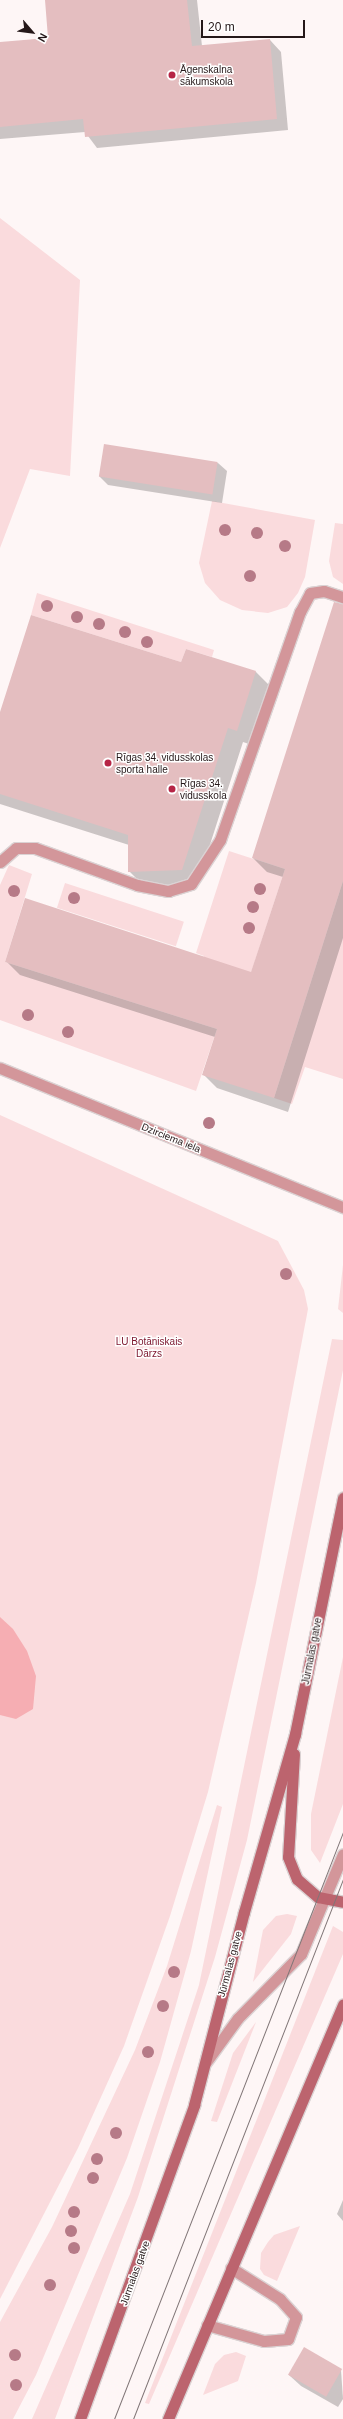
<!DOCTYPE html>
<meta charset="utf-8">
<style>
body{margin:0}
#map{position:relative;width:343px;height:2419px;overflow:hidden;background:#fef6f6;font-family:Arial,sans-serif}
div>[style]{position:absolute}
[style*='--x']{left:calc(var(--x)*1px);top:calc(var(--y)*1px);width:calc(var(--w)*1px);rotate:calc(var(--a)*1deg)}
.green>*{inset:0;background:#fadbdd;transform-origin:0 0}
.water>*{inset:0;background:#f6aeb3}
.shadow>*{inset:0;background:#0003}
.building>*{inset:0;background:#e4bec0;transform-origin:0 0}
.roads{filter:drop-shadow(1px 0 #dbd2d3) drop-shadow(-1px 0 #dbd2d3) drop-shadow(0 1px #dbd2d3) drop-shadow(0 -1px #dbd2d3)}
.service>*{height:11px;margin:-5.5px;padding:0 5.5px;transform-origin:5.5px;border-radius:5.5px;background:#d3969a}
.tertiary>*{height:11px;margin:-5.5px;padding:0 5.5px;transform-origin:5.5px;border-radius:5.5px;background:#d3969a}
.secondary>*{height:11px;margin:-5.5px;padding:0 5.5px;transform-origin:5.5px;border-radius:5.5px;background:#bc646e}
.tram>*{height:1px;margin:-0.5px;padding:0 0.5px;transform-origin:0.5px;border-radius:0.5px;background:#817677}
.trees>*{width:12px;height:12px;margin:-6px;border-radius:50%;background:#b67a87}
.dots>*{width:11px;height:11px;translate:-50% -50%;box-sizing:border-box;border:2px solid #fff;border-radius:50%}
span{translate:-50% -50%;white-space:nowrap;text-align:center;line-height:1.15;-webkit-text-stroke:3px #fff;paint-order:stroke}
.poi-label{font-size:10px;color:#251819}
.left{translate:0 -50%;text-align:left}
.street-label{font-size:10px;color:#251819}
.park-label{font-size:10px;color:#7b142c}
.north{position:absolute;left:12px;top:12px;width:40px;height:40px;-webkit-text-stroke:3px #fff;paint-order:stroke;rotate:118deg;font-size:11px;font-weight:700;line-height:16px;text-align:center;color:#251819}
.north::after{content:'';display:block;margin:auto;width:14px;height:18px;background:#251819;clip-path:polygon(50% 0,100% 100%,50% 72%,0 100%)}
.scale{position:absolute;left:201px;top:20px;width:104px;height:18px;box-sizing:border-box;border:2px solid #251819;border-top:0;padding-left:5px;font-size:12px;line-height:14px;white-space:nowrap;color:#251819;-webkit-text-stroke:3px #fff;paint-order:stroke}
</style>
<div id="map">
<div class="green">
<div style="clip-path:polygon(0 218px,80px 280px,70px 476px,30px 469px,0 548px)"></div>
<div style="clip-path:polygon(212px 501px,315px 520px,305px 577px,298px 593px,287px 607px,268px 613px,242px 610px,220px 600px,205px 583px,199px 563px)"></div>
<div style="clip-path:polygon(335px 523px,343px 524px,343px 584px,333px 577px,329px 561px)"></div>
<div style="clip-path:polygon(37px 593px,214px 650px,212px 657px,186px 649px,181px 662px,31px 615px)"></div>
<div style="clip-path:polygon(229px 851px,285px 869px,247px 985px,199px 969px,204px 956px,196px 953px)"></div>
<div style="clip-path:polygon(9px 865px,32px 874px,5px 962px,217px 1029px,196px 1091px,0 1020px,0 885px)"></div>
<div style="clip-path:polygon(343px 881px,343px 1079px,305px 1067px,292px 1104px,274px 1098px)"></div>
<div style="left:65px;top:883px;width:125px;height:26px;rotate:18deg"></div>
<div style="clip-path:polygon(0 1115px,278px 1241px,304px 1290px,308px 1309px,256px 1583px,208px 1792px,170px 1916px,124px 2046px,78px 2148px,0 2299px)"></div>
<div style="clip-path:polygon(343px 1265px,343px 1313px,338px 1309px)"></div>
<div style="clip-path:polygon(332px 1339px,343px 1340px,343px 1370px,247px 1840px,215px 1957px,138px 2197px,55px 2419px,32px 2419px,130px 2194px,199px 1985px)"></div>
<div style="clip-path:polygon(343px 1657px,343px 1804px,320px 1863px,311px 1850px,311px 1814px)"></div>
<div style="clip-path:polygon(217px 1805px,222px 1807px,191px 1951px,160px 2062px,127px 2158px,36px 2375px,13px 2419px,0 2419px,0 2322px,52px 2227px,135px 2050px,167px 1966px)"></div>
<div style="clip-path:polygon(287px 1914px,297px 1916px,291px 1934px,253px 1982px,263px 1930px,276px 1916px)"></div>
<div style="clip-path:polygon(333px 1926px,343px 1932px,343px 1954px,149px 2404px,145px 2403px)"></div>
<div style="clip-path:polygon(256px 2022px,217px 2122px,211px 2121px,233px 2053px)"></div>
<div style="clip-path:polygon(300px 2226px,277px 2281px,264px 2275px,260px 2269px,261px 2253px,268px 2242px,274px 2235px)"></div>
<div style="clip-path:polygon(236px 2352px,246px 2356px,238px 2381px,203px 2395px,215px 2364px,224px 2355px)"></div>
</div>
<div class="water">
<div style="clip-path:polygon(0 1617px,13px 1629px,27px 1651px,36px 1676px,33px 1709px,16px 1719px,0 1715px)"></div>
</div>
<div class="shadow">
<div style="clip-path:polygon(46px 0,197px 0,202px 46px,270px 40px,281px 52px,288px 130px,97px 148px,85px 132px,0 139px,0 43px,50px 38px)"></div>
<div style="clip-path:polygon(218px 463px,227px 471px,222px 503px,108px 485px,99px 476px)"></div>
<div style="clip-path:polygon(343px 611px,343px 938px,288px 1112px,217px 1088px,203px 1074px,215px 1037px,20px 975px,6px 961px,252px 973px,283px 877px,267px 872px,253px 858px)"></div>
<div style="clip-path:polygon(256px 672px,271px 687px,252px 745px,243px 742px,197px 885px,144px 886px,129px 871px,129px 845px,0 804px,0 715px)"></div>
<div style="clip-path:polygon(343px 2200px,343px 2221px,337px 2214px)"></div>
<div style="clip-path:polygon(341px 2370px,343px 2399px,338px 2407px,301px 2386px,289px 2375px)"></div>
</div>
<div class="building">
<div style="clip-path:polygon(45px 0,187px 0,192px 46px,270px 39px,277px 119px,85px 137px,83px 119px,0 127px,0 42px,48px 38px)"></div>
<div style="left:104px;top:444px;width:115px;height:33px;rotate:9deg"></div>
<div style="clip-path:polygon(334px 602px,343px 604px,343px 881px,274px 1098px,202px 1075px,217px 1029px,5px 962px,25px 898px,251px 972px,285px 869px,252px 858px)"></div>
<div style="clip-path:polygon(31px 615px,181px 662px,186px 649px,256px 671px,237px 731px,228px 728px,182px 870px,128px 872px,128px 835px,0 794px,0 712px)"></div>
<div style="left:304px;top:2347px;width:44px;height:32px;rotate:30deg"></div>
</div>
<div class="roads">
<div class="service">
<div style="--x:0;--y:862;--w:21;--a:-41"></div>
<div style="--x:16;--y:848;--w:19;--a:0"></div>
<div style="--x:35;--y:848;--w:109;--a:19.9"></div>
<div style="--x:137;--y:885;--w:32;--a:11"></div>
<div style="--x:168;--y:891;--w:24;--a:-17"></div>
<div style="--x:191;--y:884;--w:53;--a:-56.6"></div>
<div style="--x:220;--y:840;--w:242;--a:-70.7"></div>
<div style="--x:300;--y:612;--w:21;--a:-62"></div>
<div style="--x:310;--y:593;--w:14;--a:-8"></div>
<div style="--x:324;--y:591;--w:20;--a:18"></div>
<div style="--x:206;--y:2062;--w:54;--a:-54"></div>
<div style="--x:238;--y:2018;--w:90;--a:-45.5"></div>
<div style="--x:301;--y:1954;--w:108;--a:-67.2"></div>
<div style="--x:207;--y:2325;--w:59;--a:15.7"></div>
<div style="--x:264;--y:2341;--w:24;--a:-5"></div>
<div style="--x:288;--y:2339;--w:23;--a:-70"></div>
<div style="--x:296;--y:2317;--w:24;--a:-132"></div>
<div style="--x:280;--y:2299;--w:58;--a:-147.7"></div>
</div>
<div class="tertiary">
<div style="--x:0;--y:1068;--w:370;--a:22.1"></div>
</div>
<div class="secondary">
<div style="--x:294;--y:1754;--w:103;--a:93.3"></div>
<div style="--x:288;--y:1857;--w:24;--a:68"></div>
<div style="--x:297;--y:1879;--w:28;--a:41"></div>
<div style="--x:318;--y:1897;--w:25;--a:11"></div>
<div style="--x:80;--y:2419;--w:334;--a:-70"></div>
<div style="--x:194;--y:2105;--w:199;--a:-75.5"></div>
<div style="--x:244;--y:1912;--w:185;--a:-74"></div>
<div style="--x:295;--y:1734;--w:241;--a:-78.5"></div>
<div style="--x:168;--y:2419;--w:450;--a:-67.1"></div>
</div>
</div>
<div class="tram">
<div style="--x:114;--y:2419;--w:630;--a:-68.69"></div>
<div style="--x:133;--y:2419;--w:579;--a:-68.75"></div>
</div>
<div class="trees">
<div style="left:225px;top:530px"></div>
<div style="left:257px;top:533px"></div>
<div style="left:285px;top:546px"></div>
<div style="left:250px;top:576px"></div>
<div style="left:47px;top:606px"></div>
<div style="left:77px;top:617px"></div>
<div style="left:99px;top:624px"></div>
<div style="left:125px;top:632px"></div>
<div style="left:147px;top:642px"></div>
<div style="left:260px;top:889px"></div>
<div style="left:14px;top:891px"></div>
<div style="left:74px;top:898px"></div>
<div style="left:253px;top:907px"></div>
<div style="left:249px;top:928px"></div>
<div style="left:28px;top:1015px"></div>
<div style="left:68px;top:1032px"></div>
<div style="left:209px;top:1123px"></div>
<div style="left:286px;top:1274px"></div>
<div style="left:174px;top:1972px"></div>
<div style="left:163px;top:2006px"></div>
<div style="left:148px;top:2052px"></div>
<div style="left:116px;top:2133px"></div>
<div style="left:97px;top:2159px"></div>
<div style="left:93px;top:2178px"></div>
<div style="left:74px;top:2212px"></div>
<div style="left:71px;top:2231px"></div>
<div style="left:74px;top:2248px"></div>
<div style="left:50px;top:2285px"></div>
<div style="left:15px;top:2355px"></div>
<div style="left:16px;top:2385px"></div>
</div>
<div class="dots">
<div style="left:172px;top:75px;background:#b62546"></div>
<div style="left:108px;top:763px;background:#b62546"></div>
<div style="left:172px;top:789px;background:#b62546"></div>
</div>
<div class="poi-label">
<span class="left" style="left:180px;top:75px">Āgenskalna<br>sākumskola</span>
<span class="left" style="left:116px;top:763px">Rīgas 34. vidusskolas<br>sporta halle</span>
<span class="left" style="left:180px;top:789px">Rīgas 34.<br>vidusskola</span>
</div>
<div class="street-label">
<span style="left:171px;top:1138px;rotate:22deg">Dzirciema iela</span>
<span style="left:312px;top:1651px;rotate:-79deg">Jūrmalas gatve</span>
<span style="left:230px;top:1964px;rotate:-75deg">Jūrmalas gatve</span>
<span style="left:135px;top:2273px;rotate:-70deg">Jūrmalas gatve</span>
</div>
<div class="park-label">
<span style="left:149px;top:1347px">LU Botāniskais<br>Dārzs</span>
</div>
<div class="north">N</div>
<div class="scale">20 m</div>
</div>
